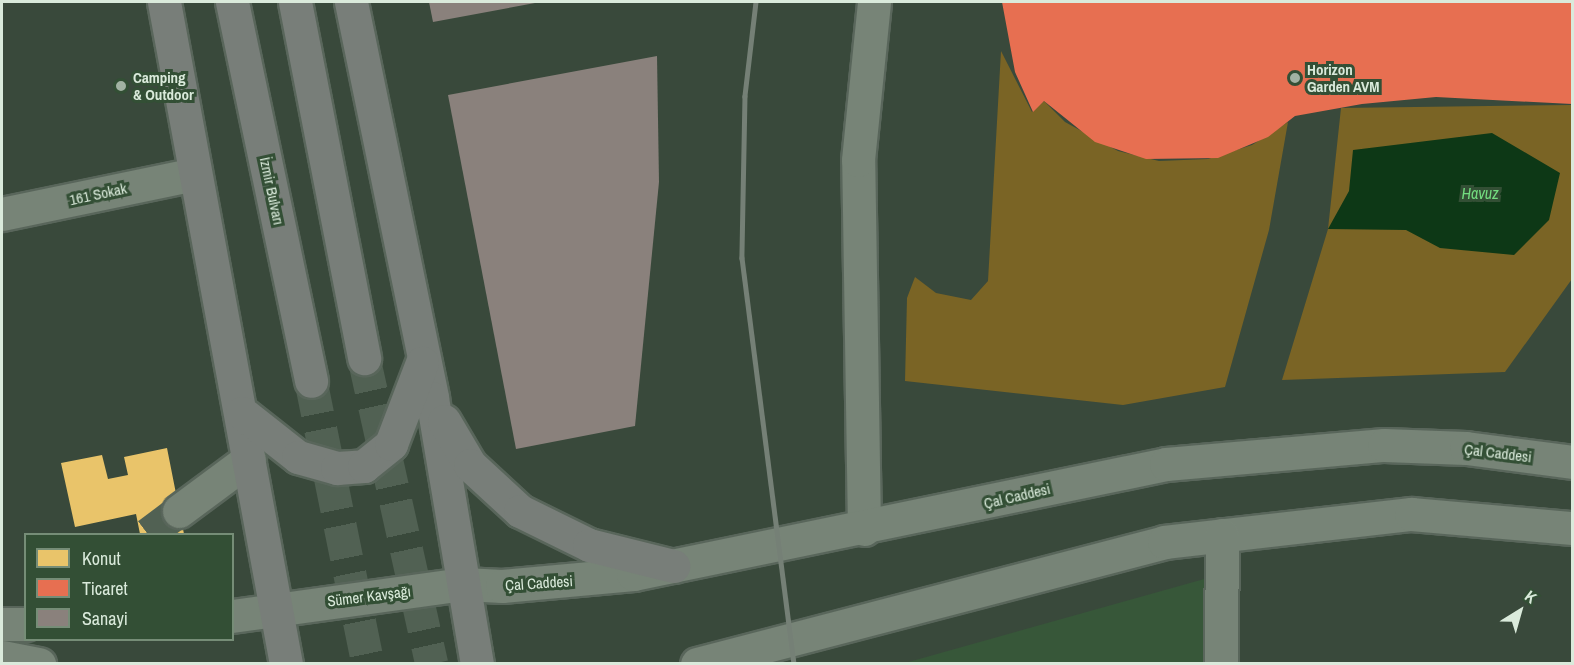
<!DOCTYPE html>
<meta charset="utf-8">
<style>
body{margin:0}
#map{position:relative;width:1574px;height:665px;overflow:hidden;background:#39493b;font-family:"Archivo Narrow",sans-serif}
div>[style]{position:absolute}
[style*='--x']{left:calc(var(--x)*1px);top:calc(var(--y)*1px);width:calc(var(--w)*1px);rotate:calc(var(--a)*1deg)}
.built>*{inset:0;background:#375739}
.green>*{inset:0;background:#7a6425}
.water>*{inset:0;background:#0d3816}
.homes>*{inset:0;background:#e9c46a}
.shops>*{inset:0;background:#e76f51}
.industry>*{inset:0;background:#8a817c}
.minor-tunnel>*{height:33px;margin-top:-16.5px;transform-origin:0;background:repeating-linear-gradient(90deg,#516153 0 33px,transparent 0 49px)}
.major-tunnel>*{height:33px;margin-top:-16.5px;transform-origin:0;background:repeating-linear-gradient(90deg,#516153 0 33px,transparent 0 49px)}
.roads{filter:drop-shadow(2px 0 #59665b) drop-shadow(-2px 0 #59665b) drop-shadow(0 2px #59665b) drop-shadow(0 -2px #59665b)}
.minor>*{height:33px;margin:-16.5px;padding:0 16.5px;transform-origin:16.5px;border-radius:16.5px;background:#778477}
.major>*{height:33px;margin:-16.5px;padding:0 16.5px;transform-origin:16.5px;border-radius:16.5px;background:#787e79}
.rail>*{height:4.5px;margin:-2.25px;padding:0 2.25px;transform-origin:2.25px;border-radius:2.25px;background:#758076}
.dots>*{width:16px;height:16px;translate:-50% -50%;box-sizing:border-box;border:3px solid #334f35;border-radius:50%}
span{translate:-50% -50%;white-space:nowrap;text-align:center;line-height:1.15;-webkit-text-stroke:6px #334f35;paint-order:stroke}
.poi-label{font-size:15px;color:#daeadb;font-weight:700}
.left{translate:0 -50%;text-align:left}
.street-label{font-size:15px;color:#daeadb}
.water-label{font-size:16px;color:#73db7f;font-style:italic}
.frame{position:absolute;inset:0;border:3px solid #daeadb;pointer-events:none}
.legend{position:absolute;left:24px;top:533px;width:210px;height:108px;box-sizing:border-box;background:#334f35;border:2px solid #768d77;margin:0;padding:8px 10px;list-style:none;font-size:18px;color:#daeadb}
.legend li{display:flex;align-items:center;gap:12px;height:30px}
.legend b{width:30px;border:2px solid #768d77}
.north{position:absolute;left:1490px;top:581px;width:60px;height:60px;-webkit-text-stroke:4px #334f35;paint-order:stroke;rotate:37deg;font-size:16px;font-weight:700;line-height:24px;text-align:center;color:#daeadb}
.north::after{content:'';display:block;margin:auto;width:21px;height:27px;background:#daeadb;clip-path:polygon(50% 0,100% 100%,50% 72%,0 100%)}
</style>
<div id="map">
<div class="built">
<div style="clip-path:polygon(1215px 576px,1211px 663px,905px 663px)"></div>
</div>
<div class="green">
<div style="clip-path:polygon(1001px 51px,1032px 112px,1044px 101px,1065px 122px,1118px 151px,1159px 161px,1208px 159px,1252px 145px,1288px 122px,1269px 230px,1225px 387px,1123px 405px,905px 381px,907px 298px,915px 277px,936px 293px,971px 300px,988px 281px)"></div>
<div style="clip-path:polygon(1572px 105px,1572px 279px,1505px 372px,1282px 380px,1328px 229px,1341px 108px)"></div>
</div>
<div class="water">
<div style="clip-path:polygon(1492px 133px,1560px 173px,1549px 220px,1514px 255px,1440px 248px,1406px 230px,1328px 229px,1349px 191px,1353px 150px)"></div>
</div>
<div class="homes">
<div style="clip-path:polygon(167px 448px,184px 534px,140px 534px,136px 514px,75px 527px,61px 463px,102px 455px,108px 479px,128px 475px,124px 457px)"></div>
</div>
<div class="shops">
<div style="clip-path:polygon(1002px 2px,1572px 2px,1572px 104px,1436px 97px,1362px 104px,1295px 116px,1268px 137px,1218px 158px,1146px 159px,1095px 142px,1044px 101px,1033px 112px,1015px 72px)"></div>
</div>
<div class="industry">
<div style="clip-path:polygon(429px 2px,535px 2px,535px 3px,433px 22px)"></div>
<div style="clip-path:polygon(657px 56px,659px 182px,635px 426px,516px 449px,448px 95px)"></div>
</div>
<div class="minor-tunnel">
<div style="--x:148;--y:534;--w:39;--a:-37"></div>
</div>
<div class="major-tunnel">
<div style="--x:364;--y:358;--w:313;--a:77.5"></div>
<div style="--x:311;--y:381;--w:289;--a:78.6"></div>
</div>
<div class="roads">
<div class="minor">
<div style="--x:2;--y:214;--w:197;--a:-11.7"></div>
<div style="--x:179;--y:511;--w:87;--a:-36.6"></div>
<div style="--x:864;--y:529;--w:369;--a:-90.9"></div>
<div style="--x:858;--y:160;--w:159;--a:-84.2"></div>
<div style="--x:232;--y:616;--w:234;--a:-7.9"></div>
<div style="--x:464;--y:584;--w:38;--a:3"></div>
<div style="--x:502;--y:586;--w:132;--a:-5.2"></div>
<div style="--x:633;--y:574;--w:544;--a:-11.66"></div>
<div style="--x:1166;--y:464;--w:219;--a:-5"></div>
<div style="--x:1384;--y:445;--w:82;--a:2.1"></div>
<div style="--x:1466;--y:448;--w:107;--a:7.5"></div>
<div style="--x:2;--y:624;--w:24;--a:0"></div>
<div style="--x:2;--y:657;--w:38;--a:11"></div>
<div style="--x:697;--y:664;--w:483;--a:-14.6"></div>
<div style="--x:1164;--y:542;--w:249;--a:-6.5"></div>
<div style="--x:1411;--y:514;--w:162;--a:5"></div>
<div style="--x:1221;--y:664;--w:129;--a:-89.6"></div>
</div>
<div class="major">
<div style="--x:164;--y:2;--w:673;--a:79.56"></div>
<div style="--x:232;--y:2;--w:387;--a:78.2"></div>
<div style="--x:295;--y:2;--w:363;--a:79"></div>
<div style="--x:351;--y:2;--w:404;--a:78.4"></div>
<div style="--x:432;--y:398;--w:270;--a:80.4"></div>
<div style="--x:242;--y:413;--w:71;--a:38.2"></div>
<div style="--x:298;--y:457;--w:41;--a:15.8"></div>
<div style="--x:337;--y:468;--w:27;--a:-4"></div>
<div style="--x:364;--y:466;--w:35;--a:-39"></div>
<div style="--x:391;--y:444;--w:87;--a:-69.1"></div>
<div style="--x:444;--y:421;--w:51;--a:59.4"></div>
<div style="--x:470;--y:465;--w:68;--a:42.6"></div>
<div style="--x:520;--y:511;--w:77;--a:26.2"></div>
<div style="--x:589;--y:545;--w:87;--a:14"></div>
</div>
</div>
<div class="rail">
<div style="--x:756;--y:2;--w:95;--a:96.7"></div>
<div style="--x:745;--y:96;--w:162;--a:91.1"></div>
<div style="--x:742;--y:258;--w:409;--a:82.7"></div>
</div>
<div class="dots">
<div style="left:1295px;top:78px;background:#a2b2a3"></div>
<div style="left:121px;top:86px;background:#a2b2a3"></div>
</div>
<div class="poi-label">
<span class="left" style="left:1307px;top:78px">Horizon<br>Garden AVM</span>
<span class="left" style="left:133px;top:86px">Camping<br>&amp; Outdoor</span>
</div>
<div class="street-label">
<span style="left:272px;top:191px;rotate:78deg">İzmir Bulvarı</span>
<span style="left:98px;top:194px;rotate:-12deg">161 Sokak</span>
<span style="left:1498px;top:453px;rotate:7deg">Çal Caddesi</span>
<span style="left:1017px;top:496px;rotate:-13deg">Çal Caddesi</span>
<span style="left:539px;top:583px;rotate:-4deg">Çal Caddesi</span>
<span style="left:369px;top:596px;rotate:-7deg">Sümer Kavşağı</span>
</div>
<div class="water-label">
<span style="left:1480px;top:193px">Havuz</span>
</div>
<div class="frame"></div>
<ul class="legend">
<li><b style="height:16px;background:#e9c46a"></b>Konut</li>
<li><b style="height:16px;background:#e76f51"></b>Ticaret</li>
<li><b style="height:16px;background:#8a817c"></b>Sanayi</li>
</ul>
<div class="north">K</div>
</div>
